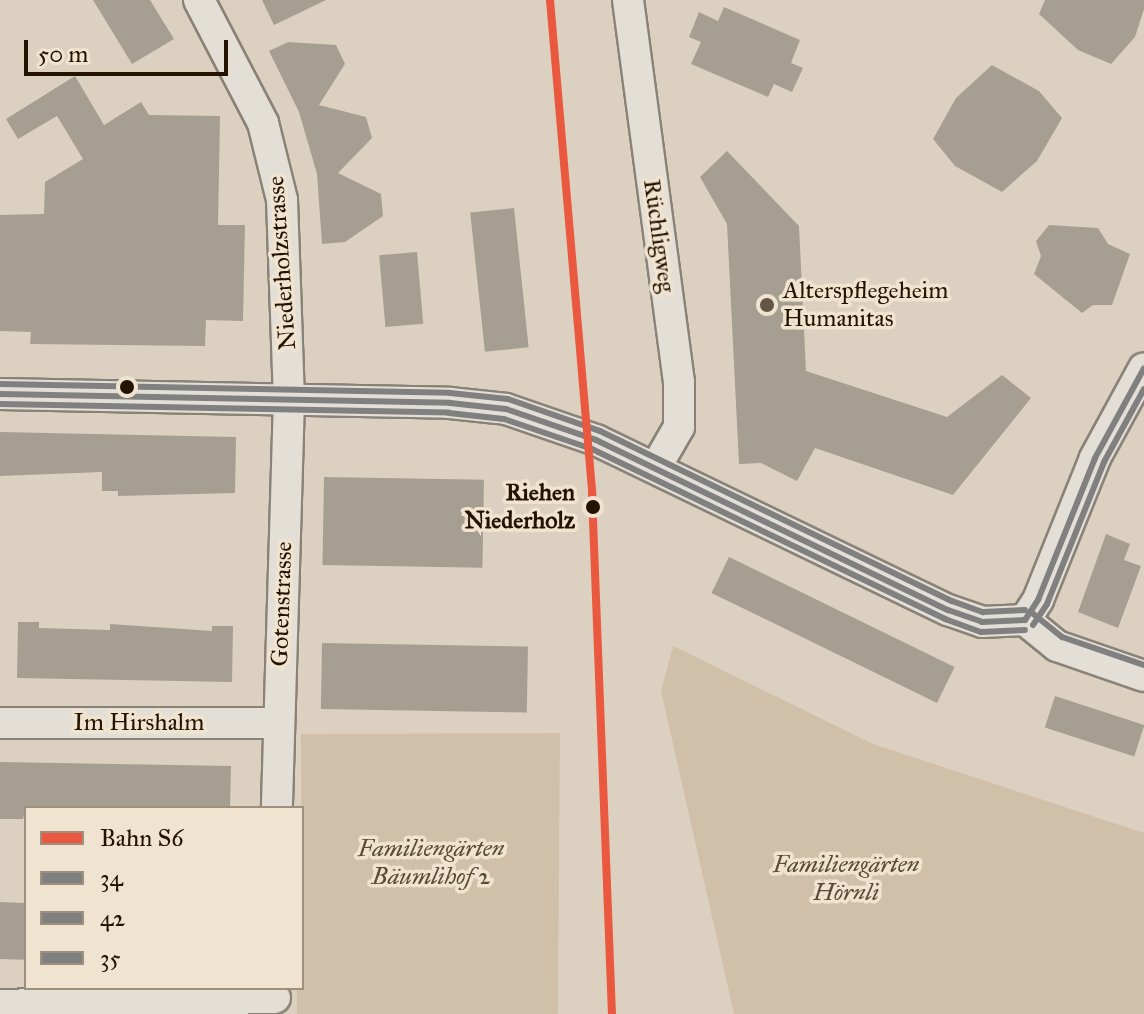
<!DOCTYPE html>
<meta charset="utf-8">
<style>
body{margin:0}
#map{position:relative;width:1144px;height:1014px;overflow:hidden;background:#dcd1c1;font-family:"IM FELL Great Primer",serif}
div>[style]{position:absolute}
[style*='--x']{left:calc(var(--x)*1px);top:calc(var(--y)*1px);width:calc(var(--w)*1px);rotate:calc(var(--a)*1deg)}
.green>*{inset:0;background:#d0c0a9}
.building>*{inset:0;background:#a79e92;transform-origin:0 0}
.roads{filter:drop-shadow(2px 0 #8a8277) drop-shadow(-2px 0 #8a8277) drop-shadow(0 2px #8a8277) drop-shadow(0 -2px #8a8277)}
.minor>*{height:30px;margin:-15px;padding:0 15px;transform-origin:15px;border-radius:15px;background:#e4dfd6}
.bus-1>*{height:6px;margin:-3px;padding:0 3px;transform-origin:3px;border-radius:3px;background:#808080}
.bus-2>*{height:6px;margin:-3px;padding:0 3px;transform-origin:3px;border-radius:3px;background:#808080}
.bus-3>*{height:6px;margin:-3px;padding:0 3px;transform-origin:3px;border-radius:3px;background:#808080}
.rail-1>*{height:8px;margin:-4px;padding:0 4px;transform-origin:4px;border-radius:4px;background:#e9583f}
.dots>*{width:22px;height:22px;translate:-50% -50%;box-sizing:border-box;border:4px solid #f0e3cf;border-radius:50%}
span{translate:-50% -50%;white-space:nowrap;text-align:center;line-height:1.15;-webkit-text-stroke:7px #f0e3cf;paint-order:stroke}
.street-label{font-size:24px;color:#231300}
.poi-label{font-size:24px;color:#231300}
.left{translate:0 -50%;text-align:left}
.stop-label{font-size:24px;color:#231300;font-weight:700}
.right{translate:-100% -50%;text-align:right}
.park-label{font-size:24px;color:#5c4b34;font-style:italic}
.legend{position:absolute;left:24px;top:806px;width:280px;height:184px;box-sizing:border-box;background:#f0e3cf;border:2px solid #9e907c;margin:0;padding:10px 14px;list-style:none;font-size:24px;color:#231300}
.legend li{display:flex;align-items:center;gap:16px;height:40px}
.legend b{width:40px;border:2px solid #9e907c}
.scale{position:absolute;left:24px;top:40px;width:204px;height:36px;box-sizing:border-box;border:4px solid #231300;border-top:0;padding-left:10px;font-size:24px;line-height:28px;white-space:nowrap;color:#231300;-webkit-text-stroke:6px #f0e3cf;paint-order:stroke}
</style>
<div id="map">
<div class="green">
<div style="clip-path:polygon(673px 646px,873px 744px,1144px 833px,1144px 1014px,734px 1014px,661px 691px)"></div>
<div style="clip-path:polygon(560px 733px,558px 1014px,297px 1014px,297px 988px,302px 988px,301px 734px)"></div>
</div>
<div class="building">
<div style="clip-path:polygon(93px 0,150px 0,174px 39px,132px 64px)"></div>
<div style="clip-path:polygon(262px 0,326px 0,274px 25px)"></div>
<div style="clip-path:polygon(1045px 0,1144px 0,1144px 9px,1135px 37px,1111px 64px,1078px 50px,1039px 14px)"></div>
<div style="clip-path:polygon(724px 7px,800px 40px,791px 63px,803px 68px,792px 92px,774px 84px,768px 97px,691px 64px,701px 42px,689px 37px,699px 12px,718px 21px)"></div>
<div style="clip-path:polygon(288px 42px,336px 45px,345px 64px,319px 105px,366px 117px,372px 138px,338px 173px,381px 194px,383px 216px,345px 242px,322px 244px,317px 174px,299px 112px,269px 51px)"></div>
<div style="clip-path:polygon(992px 65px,1039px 91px,1062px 118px,1037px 161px,1002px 192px,955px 166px,933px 139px,956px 98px)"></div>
<div style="clip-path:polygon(75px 76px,104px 125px,141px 102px,149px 115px,220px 116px,218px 225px,245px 225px,243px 321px,206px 320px,205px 346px,30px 344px,31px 332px,0 331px,0 215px,44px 214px,45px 182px,83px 159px,57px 116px,18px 139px,6px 119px)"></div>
<div style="clip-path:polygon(727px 151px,799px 226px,806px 371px,947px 417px,1002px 375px,1031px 398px,953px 495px,815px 448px,797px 481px,761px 463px,739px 464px,727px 224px,700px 177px)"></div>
<div style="left:514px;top:208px;width:140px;height:44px;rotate:84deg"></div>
<div style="clip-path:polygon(1049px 225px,1098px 228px,1108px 244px,1130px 254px,1112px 305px,1093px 305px,1082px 313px,1034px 274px,1041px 256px,1036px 241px)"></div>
<div style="left:417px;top:252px;width:72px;height:38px;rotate:85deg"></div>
<div style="clip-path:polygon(0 432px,236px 437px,235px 493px,118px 496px,118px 491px,102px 491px,102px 472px,0 476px)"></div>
<div style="left:324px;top:477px;width:160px;height:88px;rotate:1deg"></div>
<div style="clip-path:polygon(1106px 534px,1130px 544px,1124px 560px,1141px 566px,1118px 628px,1078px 612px)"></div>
<div style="left:729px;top:557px;width:251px;height:40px;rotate:26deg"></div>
<div style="clip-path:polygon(18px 622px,39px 622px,39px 628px,110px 630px,110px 624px,212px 631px,212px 626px,233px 626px,232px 682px,17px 678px)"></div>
<div style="left:322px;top:643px;width:206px;height:66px;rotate:1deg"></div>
<div style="left:1055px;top:696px;width:94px;height:33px;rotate:18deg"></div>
<div style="clip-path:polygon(0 762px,231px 766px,230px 808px,26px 808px,23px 819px,0 819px)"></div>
<div style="left:0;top:902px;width:26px;height:57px;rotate:2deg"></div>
</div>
<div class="roads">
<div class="minor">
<div style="--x:199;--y:0;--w:139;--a:62.5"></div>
<div style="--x:263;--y:123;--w:79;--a:76.1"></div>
<div style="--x:282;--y:200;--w:199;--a:88"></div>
<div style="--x:289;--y:399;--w:409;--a:91.7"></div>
<div style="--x:628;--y:0;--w:385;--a:82.4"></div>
<div style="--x:679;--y:382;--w:45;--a:90"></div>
<div style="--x:679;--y:427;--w:46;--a:119.9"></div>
<div style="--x:0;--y:394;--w:450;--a:1.1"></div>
<div style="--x:450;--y:403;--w:56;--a:6.1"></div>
<div style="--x:506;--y:409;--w:95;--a:19"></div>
<div style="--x:596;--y:440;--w:391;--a:25.8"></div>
<div style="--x:948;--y:610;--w:36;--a:19"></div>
<div style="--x:982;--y:622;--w:43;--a:-2.7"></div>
<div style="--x:1025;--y:620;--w:24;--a:-57"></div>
<div style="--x:1038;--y:600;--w:153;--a:-68.1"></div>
<div style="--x:1095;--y:458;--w:102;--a:-61.4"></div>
<div style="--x:1025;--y:620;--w:41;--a:39.1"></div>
<div style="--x:1057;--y:646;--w:92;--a:19"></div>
<div style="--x:0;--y:723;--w:279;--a:0"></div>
<div style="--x:0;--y:1005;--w:275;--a:-1.5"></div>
</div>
</div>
<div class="bus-1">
<div style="--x:0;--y:394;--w:450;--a:1.1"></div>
<div style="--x:450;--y:403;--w:56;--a:6.1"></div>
<div style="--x:506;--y:409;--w:95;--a:19"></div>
<div style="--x:596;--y:440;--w:391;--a:25.8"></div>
<div style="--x:948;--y:610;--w:36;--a:19"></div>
<div style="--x:982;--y:622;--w:43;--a:-2.7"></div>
<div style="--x:1025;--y:620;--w:24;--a:-57"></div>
<div style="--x:1038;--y:600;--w:153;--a:-68.1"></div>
<div style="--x:1095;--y:458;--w:102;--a:-61.4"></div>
</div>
<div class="bus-2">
<div style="--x:0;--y:404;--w:449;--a:1.1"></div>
<div style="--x:449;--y:413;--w:55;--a:6.2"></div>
<div style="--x:504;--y:419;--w:93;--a:18.8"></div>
<div style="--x:592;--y:449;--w:392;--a:25.7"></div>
<div style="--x:945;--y:619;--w:38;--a:20"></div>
<div style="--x:981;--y:632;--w:44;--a:-2.6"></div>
<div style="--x:1033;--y:625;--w:25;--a:-56"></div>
<div style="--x:1047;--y:604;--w:153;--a:-68.1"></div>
<div style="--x:1104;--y:462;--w:83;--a:-61.3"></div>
</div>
<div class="bus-3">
<div style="--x:0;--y:384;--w:450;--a:1.1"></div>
<div style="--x:450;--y:393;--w:58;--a:5.9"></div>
<div style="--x:508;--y:399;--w:97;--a:19.2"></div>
<div style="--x:600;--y:431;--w:391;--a:25.8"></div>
<div style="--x:952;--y:601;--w:33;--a:20"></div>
<div style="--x:983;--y:612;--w:42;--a:-2.7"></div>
<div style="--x:1031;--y:612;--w:40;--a:39"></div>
<div style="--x:1062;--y:637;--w:87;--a:18.9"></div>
</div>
<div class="rail-1">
<div style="--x:550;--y:0;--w:496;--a:85.1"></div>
<div style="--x:592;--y:494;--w:520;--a:87.8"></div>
</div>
<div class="dots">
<div style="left:767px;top:305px;background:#645644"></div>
<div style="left:127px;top:387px;background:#231300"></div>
<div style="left:593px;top:507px;background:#231300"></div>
</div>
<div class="street-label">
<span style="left:659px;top:236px;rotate:82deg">Rüchligweg</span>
<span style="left:282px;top:263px;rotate:-94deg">Niederholzstrasse</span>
<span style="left:282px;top:604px;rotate:-88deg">Gotenstrasse</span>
<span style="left:139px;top:723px">Im Hirshalm</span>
</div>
<div class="poi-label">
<span class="left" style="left:783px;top:305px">Alterspflegeheim<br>Humanitas</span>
</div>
<div class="stop-label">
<span class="right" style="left:575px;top:507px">Riehen<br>Niederholz</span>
</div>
<div class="park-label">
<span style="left:431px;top:863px">Familiengärten<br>Bäumlihof 2</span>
<span style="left:846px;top:879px">Familiengärten<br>Hörnli</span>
</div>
<ul class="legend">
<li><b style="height:10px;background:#e9583f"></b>Bahn S6</li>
<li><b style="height:10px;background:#808080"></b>34</li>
<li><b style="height:10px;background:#808080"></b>42</li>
<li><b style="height:10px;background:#808080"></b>35</li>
</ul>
<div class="scale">50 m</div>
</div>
